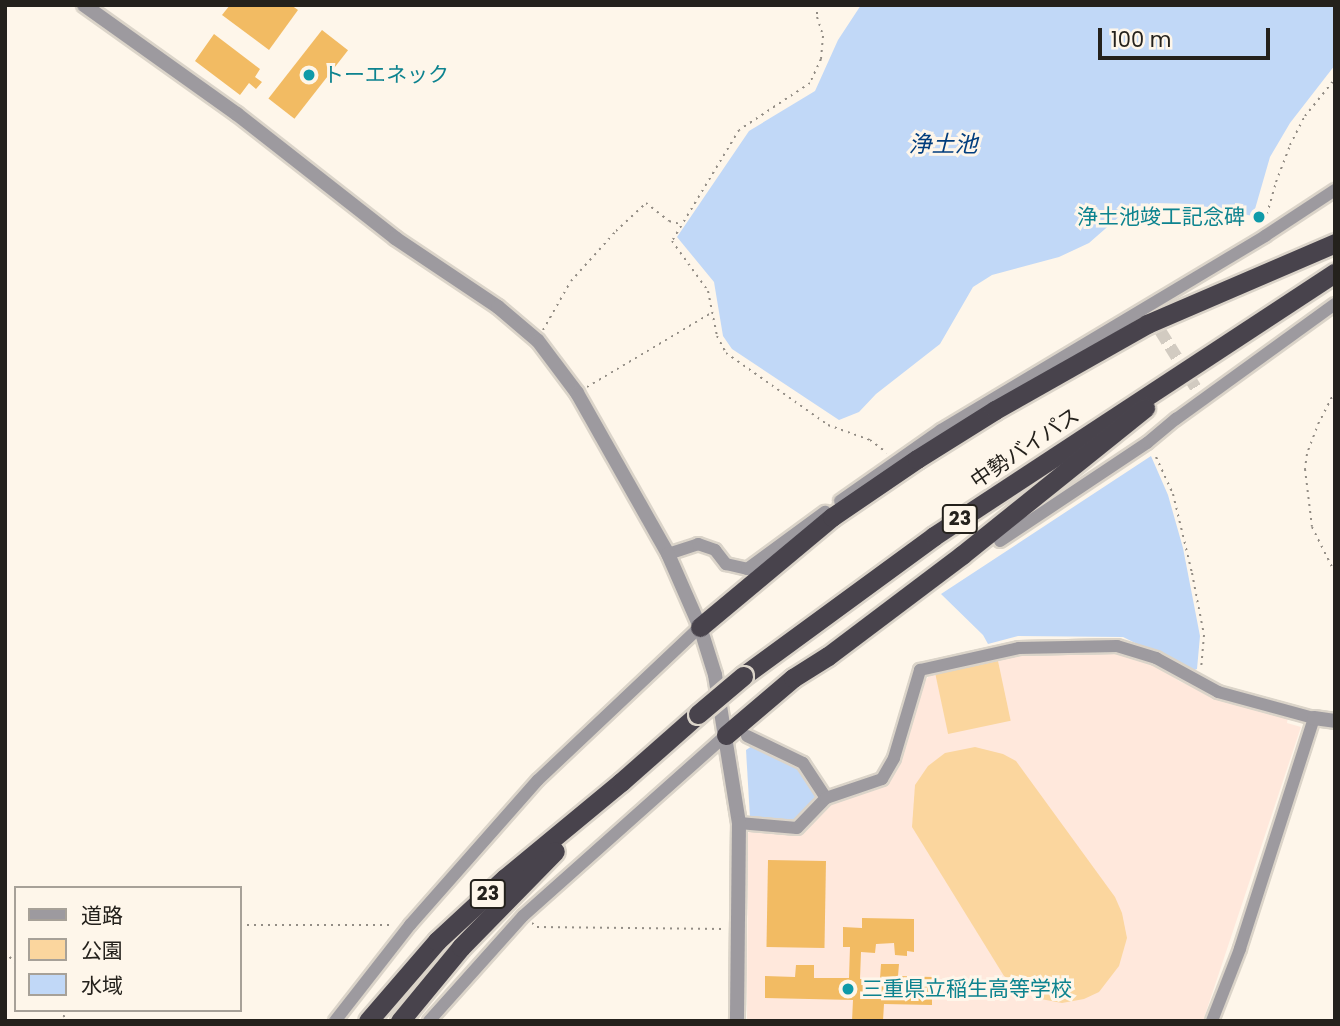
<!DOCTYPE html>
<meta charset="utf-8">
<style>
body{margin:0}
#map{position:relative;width:1340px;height:1026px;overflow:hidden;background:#fef6ea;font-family:Poppins,"Noto Sans JP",sans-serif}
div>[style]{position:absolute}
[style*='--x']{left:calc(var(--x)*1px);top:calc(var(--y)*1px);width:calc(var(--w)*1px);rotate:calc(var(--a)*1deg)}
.education>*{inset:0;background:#ffe8dc}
.green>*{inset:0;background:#fbd69e;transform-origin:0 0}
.water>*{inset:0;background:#c1d8f7}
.building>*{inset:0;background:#f2bb63;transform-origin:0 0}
.minor-tunnel>*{height:12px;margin-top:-6px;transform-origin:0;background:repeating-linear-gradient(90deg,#d2cbc1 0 12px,transparent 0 18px)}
.path>*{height:2px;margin-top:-1px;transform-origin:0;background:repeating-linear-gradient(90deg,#938d85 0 2px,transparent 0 7px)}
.roads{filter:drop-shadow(2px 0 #dbd4c9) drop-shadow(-2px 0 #dbd4c9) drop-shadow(0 2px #dbd4c9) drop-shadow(0 -2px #dbd4c9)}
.minor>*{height:12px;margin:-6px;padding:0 6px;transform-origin:6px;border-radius:6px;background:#9d9a9f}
.tertiary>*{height:14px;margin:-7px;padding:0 7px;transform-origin:7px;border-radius:7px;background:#9d9a9f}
.trunk>*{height:19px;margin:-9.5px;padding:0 9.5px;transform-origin:9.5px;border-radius:9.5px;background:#48434c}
.bridges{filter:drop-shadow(2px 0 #dbd4c9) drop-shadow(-2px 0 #dbd4c9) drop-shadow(0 2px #dbd4c9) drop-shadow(0 -2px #dbd4c9)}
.trunk-bridge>*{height:19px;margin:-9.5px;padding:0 9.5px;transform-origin:9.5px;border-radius:9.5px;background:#48434c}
.dots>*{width:19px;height:19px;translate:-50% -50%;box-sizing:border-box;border:4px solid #fef6ea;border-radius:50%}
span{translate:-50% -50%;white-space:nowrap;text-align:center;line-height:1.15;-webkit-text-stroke:6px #fef6ea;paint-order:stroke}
.shield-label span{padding:2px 5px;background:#fef6ea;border:2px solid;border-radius:5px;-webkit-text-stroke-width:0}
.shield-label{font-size:19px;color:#24211c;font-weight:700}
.culture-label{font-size:21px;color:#0d838f}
.left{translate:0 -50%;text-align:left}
.right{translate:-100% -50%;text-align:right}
.street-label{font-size:21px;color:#24211c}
.water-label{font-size:23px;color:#003d7d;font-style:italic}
.frame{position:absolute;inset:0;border:7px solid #24211c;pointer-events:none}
.legend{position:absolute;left:14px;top:886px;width:228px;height:126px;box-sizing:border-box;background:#fef6ea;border:2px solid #a7a198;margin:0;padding:9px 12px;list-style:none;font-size:21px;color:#24211c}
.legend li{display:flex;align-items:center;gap:14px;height:35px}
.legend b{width:35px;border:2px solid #a7a198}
.scale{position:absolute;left:1098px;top:28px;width:172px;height:32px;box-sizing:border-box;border:4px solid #24211c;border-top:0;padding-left:9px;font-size:21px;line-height:24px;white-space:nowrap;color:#24211c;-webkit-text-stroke:5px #fef6ea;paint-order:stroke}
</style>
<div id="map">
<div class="education">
<div style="clip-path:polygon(1120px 652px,1154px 663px,1179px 681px,1213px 696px,1288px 716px,1287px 723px,1301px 727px,1203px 1021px,747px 1021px,748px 833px,752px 831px,789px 835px,800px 832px,810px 826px,825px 805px,886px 782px,897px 765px,922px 684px,932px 673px,1030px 653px)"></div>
</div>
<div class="green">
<div style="left:998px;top:661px;width:61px;height:64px;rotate:78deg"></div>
<div style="clip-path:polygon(975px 747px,1003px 754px,1016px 761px,1115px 897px,1122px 913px,1127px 938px,1119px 966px,1099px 992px,1084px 999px,1062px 1003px,1041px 999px,1004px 976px,912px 827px,915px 785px,928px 766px,945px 753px)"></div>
</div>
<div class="water">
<div style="clip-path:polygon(861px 5px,1335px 5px,1335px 65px,1290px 123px,1270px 157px,1253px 216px,1192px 204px,1155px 203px,1129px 208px,1089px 243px,1059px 257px,992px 275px,973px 287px,940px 344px,876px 394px,859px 412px,839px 420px,732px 349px,723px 336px,714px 282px,677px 237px,749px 131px,815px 91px,838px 40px)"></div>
<div style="clip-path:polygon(1151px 456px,1168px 495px,1183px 548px,1200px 636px,1197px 669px,1192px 671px,1123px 637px,1018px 636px,988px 644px,983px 635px,941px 594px)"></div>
<div style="clip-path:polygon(752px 746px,803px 771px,817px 795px,797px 819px,789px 823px,750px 818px,746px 750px)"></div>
</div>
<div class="building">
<div style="clip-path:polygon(230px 5px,291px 5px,298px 10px,269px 50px,222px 15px)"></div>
<div style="left:322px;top:30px;width:33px;height:87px;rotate:38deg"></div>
<div style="clip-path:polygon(214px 34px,260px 69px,255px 77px,262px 82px,256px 89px,249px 83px,240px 95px,195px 61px)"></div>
<div style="left:768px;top:860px;width:58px;height:87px;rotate:1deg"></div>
<div style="clip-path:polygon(862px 918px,914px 919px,914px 952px,907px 951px,907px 956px,895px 955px,894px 943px,876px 944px,875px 953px,861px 952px,860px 979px,880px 979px,881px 964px,899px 964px,898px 976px,932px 977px,932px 1005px,884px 1004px,883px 1021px,852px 1021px,853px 1000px,765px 998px,765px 976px,795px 977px,796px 965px,814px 965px,814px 978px,849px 978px,850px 947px,843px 947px,843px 927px,862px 928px)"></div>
</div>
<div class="minor-tunnel">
<div style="--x:1151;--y:316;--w:87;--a:58.1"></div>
</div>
<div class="path">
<div style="--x:817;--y:5;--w:12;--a:90"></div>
<div style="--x:817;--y:17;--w:20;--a:72"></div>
<div style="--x:823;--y:36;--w:23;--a:95"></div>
<div style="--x:821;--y:59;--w:26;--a:115"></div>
<div style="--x:810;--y:83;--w:85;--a:146.5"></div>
<div style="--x:739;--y:130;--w:130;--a:121.1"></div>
<div style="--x:672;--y:241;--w:62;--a:54.2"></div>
<div style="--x:708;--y:291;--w:46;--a:78.7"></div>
<div style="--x:717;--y:336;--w:19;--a:62"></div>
<div style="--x:726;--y:353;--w:125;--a:35.2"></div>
<div style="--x:828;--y:425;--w:45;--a:19.7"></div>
<div style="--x:870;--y:440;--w:21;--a:37"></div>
<div style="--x:1265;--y:221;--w:41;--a:-74.2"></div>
<div style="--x:1276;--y:182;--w:40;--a:-69"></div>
<div style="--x:1290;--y:145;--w:33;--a:-63"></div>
<div style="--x:1305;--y:116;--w:48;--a:-51"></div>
<div style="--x:543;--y:330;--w:56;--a:-60.3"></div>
<div style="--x:571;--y:281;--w:67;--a:-48"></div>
<div style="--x:616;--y:231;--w:41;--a:-43"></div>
<div style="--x:646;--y:203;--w:29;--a:38"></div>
<div style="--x:669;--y:221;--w:11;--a:15"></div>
<div style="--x:587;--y:387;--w:144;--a:-30.8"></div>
<div style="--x:1335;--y:391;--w:35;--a:117"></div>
<div style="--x:1319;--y:422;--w:34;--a:111"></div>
<div style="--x:1307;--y:454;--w:15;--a:98"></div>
<div style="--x:1305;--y:469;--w:58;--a:83.1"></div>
<div style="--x:1312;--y:527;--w:51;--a:63.4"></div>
<div style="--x:1156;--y:457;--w:41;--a:65.3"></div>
<div style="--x:1173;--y:494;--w:81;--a:76.5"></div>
<div style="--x:1192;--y:573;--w:63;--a:79"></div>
<div style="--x:1204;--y:635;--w:34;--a:95"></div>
<div style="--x:532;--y:923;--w:6;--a:39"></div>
<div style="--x:537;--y:927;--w:187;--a:0.6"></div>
<div style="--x:240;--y:925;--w:153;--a:0"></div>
<div style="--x:5;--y:952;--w:16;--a:47"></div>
<div style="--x:59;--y:1010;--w:14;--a:51"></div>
</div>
<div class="roads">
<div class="minor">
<div style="--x:840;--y:501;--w:123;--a:-35.1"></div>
<div style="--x:941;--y:430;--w:378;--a:-30.9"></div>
<div style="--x:1265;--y:236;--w:84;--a:-33.3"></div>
<div style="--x:1000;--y:541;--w:177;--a:-33.7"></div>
<div style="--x:1147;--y:443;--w:38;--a:-40"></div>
<div style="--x:1176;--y:419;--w:196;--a:-35.9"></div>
<div style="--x:668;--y:554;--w:32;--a:-18"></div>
<div style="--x:698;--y:544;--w:18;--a:19"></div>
<div style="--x:715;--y:550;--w:18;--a:52"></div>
<div style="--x:726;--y:564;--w:22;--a:13"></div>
<div style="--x:747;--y:569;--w:97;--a:-36.2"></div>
<div style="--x:747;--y:736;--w:62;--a:25.7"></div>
<div style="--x:803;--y:763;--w:42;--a:56.7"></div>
<div style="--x:739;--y:823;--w:58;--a:4.9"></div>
<div style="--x:797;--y:828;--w:42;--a:-46"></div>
<div style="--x:826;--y:798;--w:59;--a:-18.7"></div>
<div style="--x:882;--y:779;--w:24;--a:-60"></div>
<div style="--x:894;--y:758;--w:92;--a:-73.5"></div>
<div style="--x:920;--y:670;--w:101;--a:-12.5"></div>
<div style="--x:1019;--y:648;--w:98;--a:-1.2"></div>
<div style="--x:1117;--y:646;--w:41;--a:17.1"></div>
<div style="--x:1156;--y:658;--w:71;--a:28.7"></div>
<div style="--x:1218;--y:692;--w:99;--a:15.2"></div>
<div style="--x:1314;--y:718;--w:243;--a:107.8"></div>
<div style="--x:1240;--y:949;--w:77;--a:111.3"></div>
<div style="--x:335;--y:1021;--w:122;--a:-52"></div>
<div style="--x:410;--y:925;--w:193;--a:-48.6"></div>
<div style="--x:538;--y:780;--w:223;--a:-43.4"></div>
<div style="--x:429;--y:1021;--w:141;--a:-48.2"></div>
<div style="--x:523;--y:916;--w:272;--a:-41.7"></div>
</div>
<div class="tertiary">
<div style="--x:84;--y:5;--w:188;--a:35.5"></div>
<div style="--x:237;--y:114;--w:201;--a:38.1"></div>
<div style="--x:395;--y:238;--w:124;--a:33.8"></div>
<div style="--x:498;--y:307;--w:52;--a:40.4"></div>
<div style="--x:538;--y:341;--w:65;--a:53.1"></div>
<div style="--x:577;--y:393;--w:185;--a:60.5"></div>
<div style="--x:668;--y:554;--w:80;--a:66.3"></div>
<div style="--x:700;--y:627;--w:50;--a:72.6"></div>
<div style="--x:715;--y:675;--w:150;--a:80.8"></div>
<div style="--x:739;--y:823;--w:198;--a:90.6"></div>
<div style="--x:1314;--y:718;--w:21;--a:8"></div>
</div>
<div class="trunk">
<div style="--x:700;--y:627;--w:172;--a:-39.8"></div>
<div style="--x:832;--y:517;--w:103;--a:-34.3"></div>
<div style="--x:917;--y:459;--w:92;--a:-32.1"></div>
<div style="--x:995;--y:410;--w:175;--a:-29.5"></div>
<div style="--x:1147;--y:324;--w:205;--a:-23.3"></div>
<div style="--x:743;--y:676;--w:237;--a:-36.2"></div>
<div style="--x:934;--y:536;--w:480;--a:-33.3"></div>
<div style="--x:726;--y:735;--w:88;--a:-40.4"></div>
<div style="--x:793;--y:678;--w:41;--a:-32.2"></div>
<div style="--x:828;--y:656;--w:168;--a:-37"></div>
<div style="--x:962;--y:555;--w:235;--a:-38.8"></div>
<div style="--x:368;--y:1021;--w:106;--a:-49.2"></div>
<div style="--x:437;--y:941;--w:93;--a:-42.8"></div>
<div style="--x:505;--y:878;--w:151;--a:-39.6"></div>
<div style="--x:621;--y:782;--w:103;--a:-41.4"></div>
<div style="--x:400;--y:1021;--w:96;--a:-50.5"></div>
<div style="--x:461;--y:947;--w:134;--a:-45.6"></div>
</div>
</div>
<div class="bridges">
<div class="trunk-bridge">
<div style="--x:698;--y:714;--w:59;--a:-40.2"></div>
</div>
</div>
<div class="dots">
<div style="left:309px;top:75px;background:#0f9aa8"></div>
<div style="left:1259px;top:217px;background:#0f9aa8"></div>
<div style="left:848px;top:989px;background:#0f9aa8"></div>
</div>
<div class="shield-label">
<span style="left:960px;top:519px">23</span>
<span style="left:488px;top:894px">23</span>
</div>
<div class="culture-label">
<span class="left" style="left:323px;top:75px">トーエネック</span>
<span class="right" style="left:1245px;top:217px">浄土池竣工記念碑</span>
<span class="left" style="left:862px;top:989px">三重県立稲生高等学校</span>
</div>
<div class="street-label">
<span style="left:1025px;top:448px;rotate:-34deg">中勢バイパス</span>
</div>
<div class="water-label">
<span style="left:943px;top:144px">浄土池</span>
</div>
<div class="frame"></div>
<ul class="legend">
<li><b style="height:9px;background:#9d9a9f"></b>道路</li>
<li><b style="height:19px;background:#fbd69e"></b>公園</li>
<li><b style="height:19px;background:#c1d8f7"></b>水域</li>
</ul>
<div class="scale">100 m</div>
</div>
